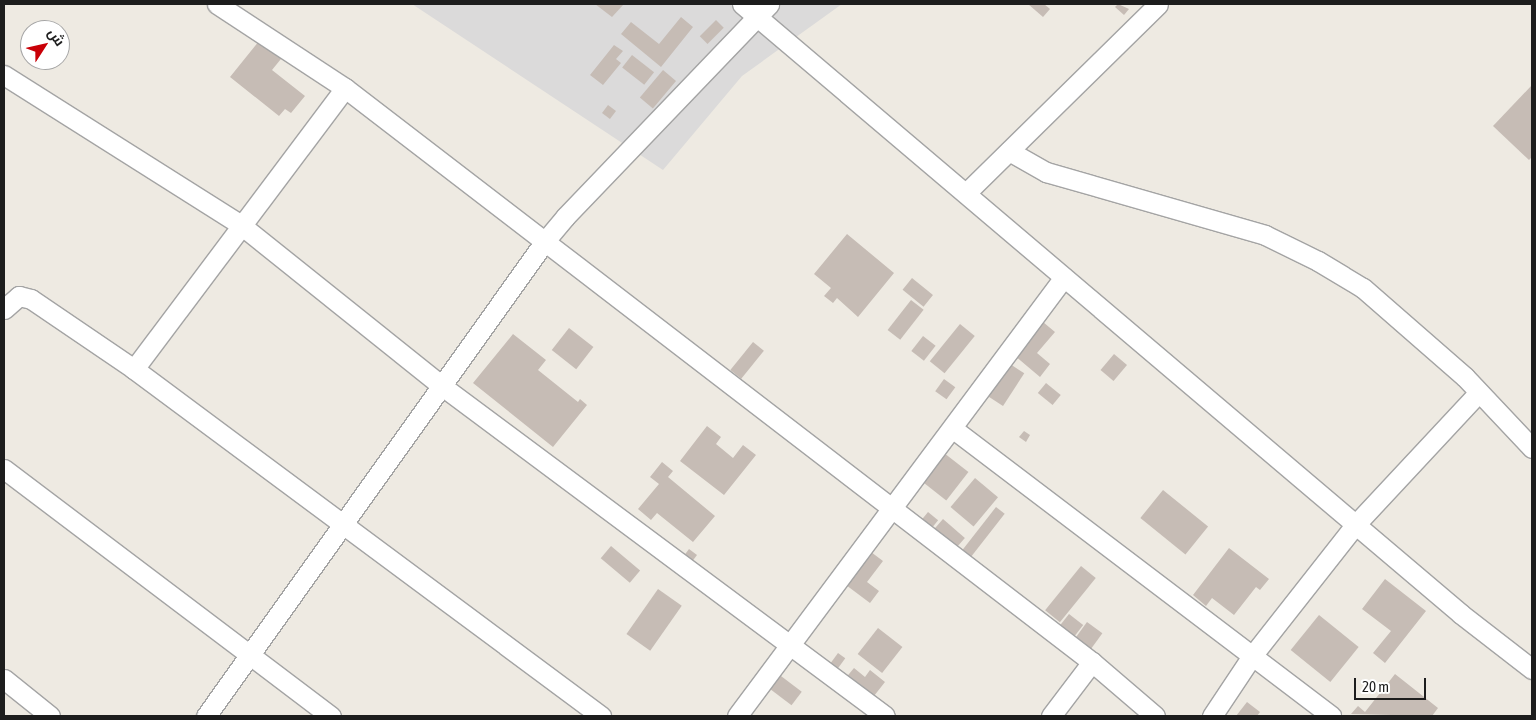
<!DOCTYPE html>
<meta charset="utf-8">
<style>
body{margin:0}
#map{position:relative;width:1536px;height:720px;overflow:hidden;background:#eeeae2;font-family:"Asap Condensed",Cairo,sans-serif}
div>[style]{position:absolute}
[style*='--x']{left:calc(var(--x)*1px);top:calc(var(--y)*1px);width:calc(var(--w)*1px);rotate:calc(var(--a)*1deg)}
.residential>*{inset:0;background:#dbdada}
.building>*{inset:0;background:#c6bcb5;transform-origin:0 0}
.roads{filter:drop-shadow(1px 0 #a4a4a4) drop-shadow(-1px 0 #a4a4a4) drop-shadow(0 1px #a4a4a4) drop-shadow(0 -1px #a4a4a4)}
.street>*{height:19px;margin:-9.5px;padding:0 9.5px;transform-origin:9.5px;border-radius:9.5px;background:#fff}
span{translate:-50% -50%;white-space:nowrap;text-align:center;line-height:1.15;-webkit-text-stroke:4px #fff;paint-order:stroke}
.frame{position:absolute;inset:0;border:5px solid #1d1d1d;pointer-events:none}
.north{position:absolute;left:20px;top:20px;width:50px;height:50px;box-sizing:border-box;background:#fff;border:1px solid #a5a5a5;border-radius:50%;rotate:55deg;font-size:14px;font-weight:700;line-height:20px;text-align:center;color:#1d1d1d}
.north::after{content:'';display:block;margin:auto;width:18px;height:22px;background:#c90007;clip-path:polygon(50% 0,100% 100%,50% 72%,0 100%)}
.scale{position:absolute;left:1354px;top:678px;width:72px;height:22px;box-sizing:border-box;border:2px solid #1d1d1d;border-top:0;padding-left:6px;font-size:15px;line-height:18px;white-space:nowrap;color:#1d1d1d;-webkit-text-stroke:4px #fff;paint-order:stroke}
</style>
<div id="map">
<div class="residential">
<div style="clip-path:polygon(412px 4px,842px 4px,742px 76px,663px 170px)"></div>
</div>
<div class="building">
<div style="clip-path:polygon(595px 4px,624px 4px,612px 17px)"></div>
<div style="clip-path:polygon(1028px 4px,1044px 4px,1050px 9px,1043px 17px)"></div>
<div style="clip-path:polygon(1118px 4px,1129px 9px,1124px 15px,1115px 7px)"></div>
<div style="clip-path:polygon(681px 17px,693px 27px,661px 67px,621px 34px,631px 22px,659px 44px)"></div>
<div style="left:716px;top:20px;width:11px;height:23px;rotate:45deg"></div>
<div style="clip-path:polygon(263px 36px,285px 54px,272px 70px,305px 96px,291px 113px,285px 109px,279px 116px,230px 77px)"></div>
<div style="clip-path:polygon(614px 45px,623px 51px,616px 59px,621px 63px,603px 85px,590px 75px)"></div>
<div style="left:632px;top:55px;width:28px;height:16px;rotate:38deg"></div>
<div style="left:663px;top:70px;width:17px;height:36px;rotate:40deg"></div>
<div style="clip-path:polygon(1532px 85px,1532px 157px,1529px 160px,1493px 126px)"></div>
<div style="left:608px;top:105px;width:10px;height:10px;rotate:37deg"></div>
<div style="clip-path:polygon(847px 234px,894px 273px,858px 317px,837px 298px,833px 303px,824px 296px,831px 288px,814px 274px)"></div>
<div style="left:912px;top:278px;width:27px;height:15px;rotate:39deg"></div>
<div style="left:911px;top:300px;width:16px;height:38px;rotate:38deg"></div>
<div style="clip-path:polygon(1043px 322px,1055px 332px,1037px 353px,1050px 364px,1040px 377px,1015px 356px)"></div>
<div style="left:960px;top:324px;width:19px;height:48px;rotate:39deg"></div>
<div style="left:569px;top:328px;width:31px;height:28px;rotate:38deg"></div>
<div style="clip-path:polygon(513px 334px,546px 360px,538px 370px,578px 402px,580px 399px,587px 405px,553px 447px,473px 383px)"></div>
<div style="left:923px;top:336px;width:16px;height:19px;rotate:38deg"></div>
<div style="left:753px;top:342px;width:14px;height:36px;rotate:39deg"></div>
<div style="left:1114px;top:354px;width:17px;height:21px;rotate:40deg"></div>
<div style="left:1010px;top:364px;width:17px;height:39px;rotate:33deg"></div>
<div style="left:944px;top:379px;width:14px;height:15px;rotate:36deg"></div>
<div style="left:1046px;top:383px;width:19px;height:13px;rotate:39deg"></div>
<div style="clip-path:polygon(707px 426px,721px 437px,716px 444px,733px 458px,743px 445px,756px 455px,724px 495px,680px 461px)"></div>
<div style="clip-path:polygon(1024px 431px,1030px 435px,1026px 442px,1019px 437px)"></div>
<div style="left:944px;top:453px;width:31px;height:36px;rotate:38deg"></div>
<div style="clip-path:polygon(662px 462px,673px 471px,668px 477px,715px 516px,693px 542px,657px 513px,651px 520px,638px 509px,659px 484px,650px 477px)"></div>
<div style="left:975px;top:478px;width:30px;height:38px;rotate:40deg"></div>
<div style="left:1163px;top:490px;width:58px;height:36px;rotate:39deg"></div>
<div style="left:996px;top:507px;width:11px;height:58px;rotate:38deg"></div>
<div style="left:928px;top:512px;width:13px;height:11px;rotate:39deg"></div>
<div style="left:943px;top:519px;width:29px;height:14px;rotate:41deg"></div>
<div style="left:611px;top:546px;width:38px;height:16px;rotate:40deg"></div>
<div style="clip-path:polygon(1229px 548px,1269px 579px,1260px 590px,1256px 587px,1234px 615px,1212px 598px,1206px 606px,1193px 595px)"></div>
<div style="left:689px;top:549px;width:10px;height:10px;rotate:37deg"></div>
<div style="clip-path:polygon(871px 552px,883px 561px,867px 582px,879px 591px,870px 603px,846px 585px)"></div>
<div style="left:1081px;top:566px;width:19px;height:57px;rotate:39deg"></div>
<div style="clip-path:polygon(1385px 579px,1426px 611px,1385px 663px,1373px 653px,1391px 631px,1362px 609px)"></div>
<div style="left:658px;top:589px;width:29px;height:55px;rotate:35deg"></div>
<div style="left:1069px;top:614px;width:18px;height:16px;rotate:38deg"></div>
<div style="left:1319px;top:615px;width:51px;height:45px;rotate:39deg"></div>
<div style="left:1087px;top:622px;width:19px;height:21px;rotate:36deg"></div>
<div style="left:878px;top:628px;width:31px;height:33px;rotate:38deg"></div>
<div style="left:838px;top:653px;width:9px;height:18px;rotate:36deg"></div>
<div style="clip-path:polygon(854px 668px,865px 677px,870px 670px,885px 682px,870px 701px,844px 680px)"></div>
<div style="left:777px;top:673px;width:31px;height:17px;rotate:37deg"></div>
<div style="clip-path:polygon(1395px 674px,1438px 708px,1432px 716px,1351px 714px,1358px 706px,1365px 712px)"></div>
<div style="clip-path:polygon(1247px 702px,1260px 712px,1257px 716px,1236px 716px)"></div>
</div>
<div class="roads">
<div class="street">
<div style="--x:217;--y:4;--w:153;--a:33.3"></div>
<div style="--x:345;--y:88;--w:942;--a:37.54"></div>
<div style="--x:1092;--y:662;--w:83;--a:40.6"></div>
<div style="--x:742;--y:4;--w:943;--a:40.31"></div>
<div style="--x:1461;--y:614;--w:90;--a:37.8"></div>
<div style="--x:4;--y:75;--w:280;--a:32.3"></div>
<div style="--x:241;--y:225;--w:258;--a:38.7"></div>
<div style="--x:442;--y:386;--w:552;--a:36.68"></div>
<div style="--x:1009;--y:151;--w:43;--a:29.6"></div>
<div style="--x:1046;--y:172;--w:228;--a:16"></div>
<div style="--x:1265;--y:235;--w:59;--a:26.1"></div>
<div style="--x:1318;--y:261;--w:52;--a:31"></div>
<div style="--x:1363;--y:288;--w:135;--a:41.1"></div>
<div style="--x:1465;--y:377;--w:98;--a:46.7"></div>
<div style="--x:966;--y:193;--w:269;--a:-44.5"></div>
<div style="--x:4;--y:309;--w:20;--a:-41"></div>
<div style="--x:19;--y:296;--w:12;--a:14"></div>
<div style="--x:31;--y:299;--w:125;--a:34.2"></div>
<div style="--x:134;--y:369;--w:582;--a:36.61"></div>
<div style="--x:134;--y:369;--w:351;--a:-53.1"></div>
<div style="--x:952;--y:428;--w:476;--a:37.2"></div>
<div style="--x:4;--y:469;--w:410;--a:37.1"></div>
<div style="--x:4;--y:679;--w:59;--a:38.8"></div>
<div style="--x:206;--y:716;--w:584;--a:-54.49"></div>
<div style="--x:545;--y:241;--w:31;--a:-50"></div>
<div style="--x:565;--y:217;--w:295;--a:-46.2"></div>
<div style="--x:737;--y:716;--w:547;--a:-53.32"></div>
<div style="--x:1051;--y:716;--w:68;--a:-52.8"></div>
<div style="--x:1212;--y:716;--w:72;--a:-56.3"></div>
<div style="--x:1252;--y:656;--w:168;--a:-51.8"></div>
<div style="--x:1356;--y:524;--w:180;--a:-47"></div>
</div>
</div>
<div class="frame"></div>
<div class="north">ش</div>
<div class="scale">20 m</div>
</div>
